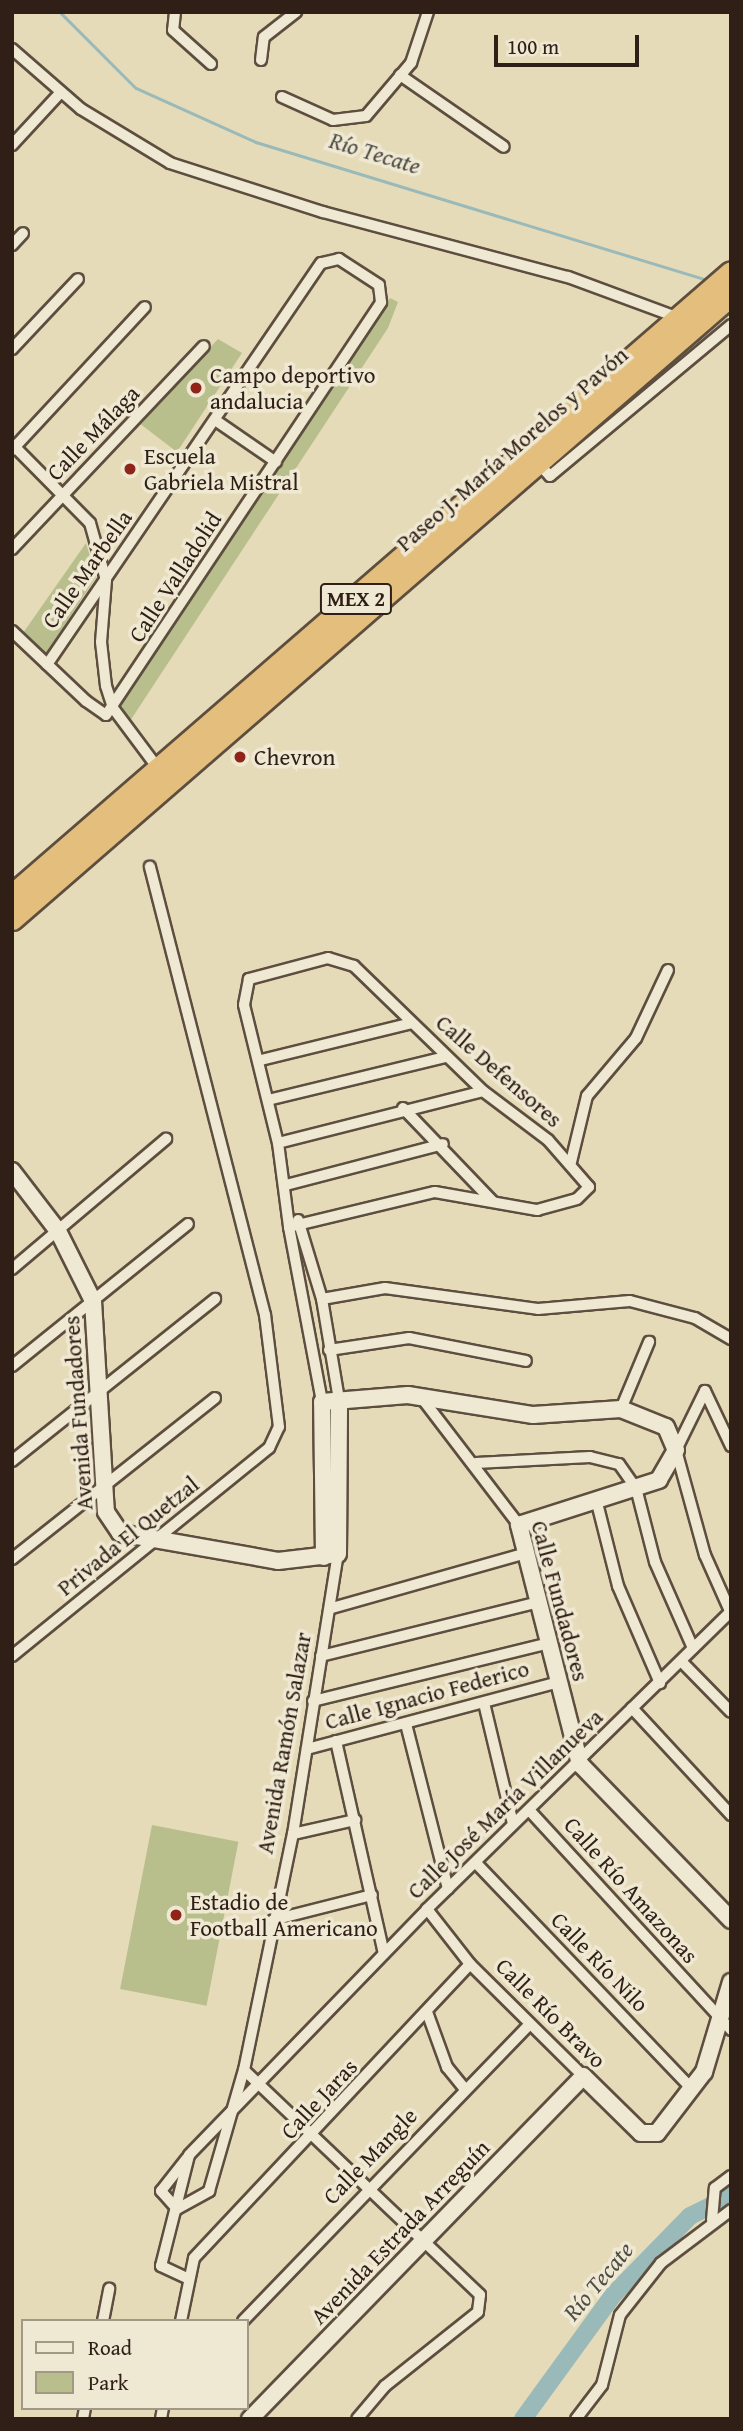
<!DOCTYPE html>
<meta charset="utf-8">
<style>
body{margin:0}
#map{position:relative;width:743px;height:2431px;overflow:hidden;background:#e6dbb9;font-family:"Gentium Book Plus",serif}
div>[style]{position:absolute}
[style*='--x']{left:calc(var(--x)*1px);top:calc(var(--y)*1px);width:calc(var(--w)*1px);rotate:calc(var(--a)*1deg)}
.green>*{inset:0;background:#b8bf8c;transform-origin:0 0}
.stream>*{height:2.5px;margin:-1.25px;padding:0 1.25px;transform-origin:1.25px;border-radius:1.25px;background:#9ab9b9}
.river>*{height:18px;margin:-9px;padding:0 9px;transform-origin:9px;border-radius:9px;background:#9ab9b9}
.roads{filter:drop-shadow(2px 0 #5d4e3f) drop-shadow(-2px 0 #5d4e3f) drop-shadow(0 2px #5d4e3f) drop-shadow(0 -2px #5d4e3f)}
.street>*{height:10px;margin:-5px;padding:0 5px;transform-origin:5px;border-radius:5px;background:#efe8d2}
.secondary>*{height:16px;margin:-8px;padding:0 8px;transform-origin:8px;border-radius:8px;background:#efe8d2}
.highway>*{height:21px;margin:-10.5px;padding:0 10.5px;transform-origin:10.5px;border-radius:10.5px;background:#e3be7c}
.dots>*{width:19px;height:19px;translate:-50% -50%;box-sizing:border-box;border:4px solid #efe8d2;border-radius:50%}
span{translate:-50% -50%;white-space:nowrap;text-align:center;line-height:1.15;-webkit-text-stroke:7px #efe8d2;paint-order:stroke}
.shield-label span{padding:2px 5px;background:#efe8d2;border:2px solid;border-radius:5px;-webkit-text-stroke-width:0}
.shield-label{font-size:21px;color:#2f1f16;font-weight:700}
.poi-label{font-size:23px;color:#2f1f16}
.left{translate:0 -50%;text-align:left}
.street-label{font-size:23px;color:#2f1f16}
.water-label{font-size:24px;color:#4f4d47;font-style:italic}
.frame{position:absolute;inset:0;border:14px solid #2f1f16;pointer-events:none}
.legend{position:absolute;left:21px;top:2319px;width:228px;height:91px;box-sizing:border-box;background:#efe8d2;border:2px solid #a29887;margin:0;padding:9px 12px;list-style:none;font-size:21px;color:#2f1f16}
.legend li{display:flex;align-items:center;gap:14px;height:35px}
.legend b{width:35px;border:2px solid #a29887}
.scale{position:absolute;left:494px;top:35px;width:145px;height:32px;box-sizing:border-box;border:4px solid #2f1f16;border-top:0;padding-left:9px;font-size:21px;line-height:24px;white-space:nowrap;color:#2f1f16;-webkit-text-stroke:5px #efe8d2;paint-order:stroke}
</style>
<div id="map">
<div class="green">
<div style="clip-path:polygon(390px 298px,398px 302px,388px 328px,130px 721px,120px 703px)"></div>
<div style="clip-path:polygon(218px 339px,242px 353px,177px 452px,139px 423px)"></div>
<div style="clip-path:polygon(86px 543px,96px 577px,45px 655px,23px 633px)"></div>
<div style="left:152px;top:1825px;width:88px;height:167px;rotate:11deg"></div>
</div>
<div class="stream">
<div style="--x:60;--y:12;--w:107;--a:45"></div>
<div style="--x:136;--y:88;--w:132;--a:24.2"></div>
<div style="--x:256;--y:142;--w:473;--a:17"></div>
</div>
<div class="river">
<div style="--x:523;--y:2419;--w:153;--a:-54"></div>
<div style="--x:613;--y:2295;--w:110;--a:-45.7"></div>
<div style="--x:690;--y:2216;--w:46;--a:-26"></div>
</div>
<div class="roads">
<div class="street">
<div style="--x:175;--y:12;--w:18;--a:96"></div>
<div style="--x:173;--y:30;--w:51;--a:41.8"></div>
<div style="--x:12;--y:49;--w:91;--a:41"></div>
<div style="--x:81;--y:109;--w:104;--a:31.2"></div>
<div style="--x:170;--y:163;--w:161;--a:17.8"></div>
<div style="--x:323;--y:212;--w:253;--a:14.9"></div>
<div style="--x:568;--y:277;--w:118;--a:20.3"></div>
<div style="--x:261;--y:60;--w:23;--a:-83"></div>
<div style="--x:264;--y:37;--w:41;--a:-38"></div>
<div style="--x:400;--y:75;--w:126;--a:34.7"></div>
<div style="--x:282;--y:97;--w:56;--a:24.3"></div>
<div style="--x:333;--y:120;--w:33;--a:-7"></div>
<div style="--x:366;--y:116;--w:70;--a:-49.7"></div>
<div style="--x:411;--y:63;--w:54;--a:-71.6"></div>
<div style="--x:12;--y:145;--w:72;--a:-47.2"></div>
<div style="--x:12;--y:245;--w:16;--a:-47"></div>
<div style="--x:12;--y:349;--w:96;--a:-46.7"></div>
<div style="--x:215;--y:420;--w:74;--a:34.5"></div>
<div style="--x:12;--y:444;--w:111;--a:45.4"></div>
<div style="--x:90;--y:523;--w:59;--a:74.3"></div>
<div style="--x:106;--y:580;--w:62;--a:94.6"></div>
<div style="--x:101;--y:642;--w:44;--a:83.5"></div>
<div style="--x:106;--y:686;--w:23;--a:72"></div>
<div style="--x:113;--y:708;--w:79;--a:53.3"></div>
<div style="--x:12;--y:450;--w:195;--a:-47.1"></div>
<div style="--x:537;--y:462;--w:19;--a:47"></div>
<div style="--x:550;--y:476;--w:236;--a:-39.8"></div>
<div style="--x:12;--y:549;--w:279;--a:-46.6"></div>
<div style="--x:12;--y:631;--w:102;--a:43.4"></div>
<div style="--x:86;--y:701;--w:24;--a:35"></div>
<div style="--x:106;--y:715;--w:496;--a:-56.3"></div>
<div style="--x:381;--y:302;--w:17;--a:-97"></div>
<div style="--x:379;--y:285;--w:48;--a:-147"></div>
<div style="--x:339;--y:259;--w:18;--a:167"></div>
<div style="--x:321;--y:263;--w:486;--a:124.3"></div>
<div style="--x:261;--y:1060;--w:155;--a:-13.8"></div>
<div style="--x:268;--y:1100;--w:183;--a:-13.6"></div>
<div style="--x:403;--y:1108;--w:130;--a:46.2"></div>
<div style="--x:278;--y:1143;--w:211;--a:-14.2"></div>
<div style="--x:571;--y:1162;--w:68;--a:-76.4"></div>
<div style="--x:587;--y:1096;--w:76;--a:-49.8"></div>
<div style="--x:636;--y:1038;--w:75;--a:-64.8"></div>
<div style="--x:286;--y:1185;--w:162;--a:-14.6"></div>
<div style="--x:298;--y:1220;--w:83;--a:73.1"></div>
<div style="--x:322;--y:1299;--w:102;--a:80.4"></div>
<div style="--x:289;--y:1227;--w:150;--a:-13.5"></div>
<div style="--x:435;--y:1192;--w:104;--a:10"></div>
<div style="--x:537;--y:1210;--w:41;--a:-15.4"></div>
<div style="--x:577;--y:1199;--w:17;--a:-45"></div>
<div style="--x:589;--y:1187;--w:62;--a:-131.1"></div>
<div style="--x:548;--y:1140;--w:81;--a:-143"></div>
<div style="--x:483;--y:1091;--w:180;--a:-135.9"></div>
<div style="--x:354;--y:966;--w:27;--a:-163"></div>
<div style="--x:328;--y:958;--w:82;--a:165.1"></div>
<div style="--x:249;--y:979;--w:26;--a:101"></div>
<div style="--x:244;--y:1005;--w:142;--a:76.2"></div>
<div style="--x:278;--y:1143;--w:85;--a:82.5"></div>
<div style="--x:289;--y:1227;--w:178;--a:79.3"></div>
<div style="--x:12;--y:1269;--w:202;--a:-40.2"></div>
<div style="--x:322;--y:1299;--w:64;--a:-9.9"></div>
<div style="--x:385;--y:1288;--w:154;--a:7.8"></div>
<div style="--x:538;--y:1309;--w:92;--a:-5"></div>
<div style="--x:630;--y:1301;--w:67;--a:14.7"></div>
<div style="--x:695;--y:1318;--w:42;--a:30.3"></div>
<div style="--x:329;--y:1350;--w:81;--a:-8.5"></div>
<div style="--x:409;--y:1338;--w:119;--a:11.1"></div>
<div style="--x:12;--y:1366;--w:226;--a:-38.9"></div>
<div style="--x:421;--y:1397;--w:161;--a:52.6"></div>
<div style="--x:621;--y:1409;--w:73;--a:-67.3"></div>
<div style="--x:731;--y:1446;--w:61;--a:-115.3"></div>
<div style="--x:705;--y:1391;--w:66;--a:116.2"></div>
<div style="--x:676;--y:1450;--w:109;--a:74.6"></div>
<div style="--x:705;--y:1555;--w:64;--a:65.9"></div>
<div style="--x:12;--y:1461;--w:260;--a:-38.6"></div>
<div style="--x:476;--y:1463;--w:114;--a:-3"></div>
<div style="--x:590;--y:1457;--w:30;--a:14"></div>
<div style="--x:619;--y:1464;--w:29;--a:55"></div>
<div style="--x:636;--y:1488;--w:76;--a:75.6"></div>
<div style="--x:655;--y:1562;--w:94;--a:66.2"></div>
<div style="--x:596;--y:1499;--w:90;--a:75.8"></div>
<div style="--x:618;--y:1586;--w:106;--a:66.6"></div>
<div style="--x:12;--y:1559;--w:259;--a:-38.4"></div>
<div style="--x:332;--y:1608;--w:202;--a:-15.8"></div>
<div style="--x:12;--y:1656;--w:331;--a:-39"></div>
<div style="--x:269;--y:1448;--w:23;--a:-65"></div>
<div style="--x:279;--y:1427;--w:113;--a:-97.1"></div>
<div style="--x:265;--y:1315;--w:463;--a:-104.4"></div>
<div style="--x:321;--y:1656;--w:225;--a:-13.9"></div>
<div style="--x:681;--y:1661;--w:71;--a:45.6"></div>
<div style="--x:313;--y:1701;--w:243;--a:-13.8"></div>
<div style="--x:484;--y:1703;--w:124;--a:76.5"></div>
<div style="--x:632;--y:1708;--w:146;--a:47.2"></div>
<div style="--x:406;--y:1724;--w:170;--a:75.7"></div>
<div style="--x:336;--y:1741;--w:218;--a:77.3"></div>
<div style="--x:307;--y:1749;--w:260;--a:-14.9"></div>
<div style="--x:529;--y:1810;--w:299;--a:47.4"></div>
<div style="--x:293;--y:1834;--w:64;--a:-12.7"></div>
<div style="--x:476;--y:1863;--w:314;--a:46.3"></div>
<div style="--x:427;--y:1909;--w:70;--a:52"></div>
<div style="--x:470;--y:1964;--w:159;--a:44.7"></div>
<div style="--x:273;--y:1920;--w:102;--a:-14.2"></div>
<div style="--x:427;--y:2012;--w:59;--a:70"></div>
<div style="--x:447;--y:2067;--w:28;--a:51"></div>
<div style="--x:244;--y:2070;--w:326;--a:43.6"></div>
<div style="--x:480;--y:2295;--w:17;--a:97"></div>
<div style="--x:478;--y:2312;--w:119;--a:141.5"></div>
<div style="--x:385;--y:2386;--w:43;--a:130.3"></div>
<div style="--x:187;--y:2158;--w:42;--a:128.2"></div>
<div style="--x:161;--y:2191;--w:24;--a:48"></div>
<div style="--x:177;--y:2209;--w:37;--a:-29"></div>
<div style="--x:209;--y:2191;--w:126;--a:-73.9"></div>
<div style="--x:244;--y:2070;--w:241;--a:-78.3"></div>
<div style="--x:293;--y:1834;--w:284;--a:-80.9"></div>
<div style="--x:712;--y:2220;--w:32;--a:-85"></div>
<div style="--x:715;--y:2188;--w:20;--a:-37"></div>
<div style="--x:189;--y:2279;--w:31;--a:-155"></div>
<div style="--x:161;--y:2266;--w:114;--a:-75.8"></div>
<div style="--x:189;--y:2155;--w:342;--a:-45.9"></div>
<div style="--x:427;--y:1909;--w:426;--a:-44.4"></div>
<div style="--x:103;--y:2321;--w:33;--a:-79"></div>
<div style="--x:181;--y:2321;--w:64;--a:-78.3"></div>
<div style="--x:194;--y:2258;--w:403;--a:-46.8"></div>
<div style="--x:243;--y:2321;--w:413;--a:-46"></div>
<div style="--x:83;--y:2419;--w:11;--a:-80"></div>
<div style="--x:161;--y:2419;--w:11;--a:-80"></div>
<div style="--x:576;--y:2419;--w:43;--a:-52.6"></div>
<div style="--x:602;--y:2385;--w:72;--a:-75.6"></div>
<div style="--x:620;--y:2315;--w:66;--a:-51.7"></div>
<div style="--x:661;--y:2263;--w:88;--a:-37.1"></div>
</div>
<div class="secondary">
<div style="--x:12;--y:1171;--w:76;--a:52.5"></div>
<div style="--x:58;--y:1231;--w:78;--a:63.4"></div>
<div style="--x:93;--y:1301;--w:211;--a:86.5"></div>
<div style="--x:106;--y:1512;--w:25;--a:56"></div>
<div style="--x:120;--y:1533;--w:160;--a:10"></div>
<div style="--x:278;--y:1561;--w:60;--a:-6.7"></div>
<div style="--x:338;--y:1554;--w:154;--a:-89.6"></div>
<div style="--x:324;--y:1557;--w:155;--a:-90.7"></div>
<div style="--x:322;--y:1402;--w:86;--a:-4.7"></div>
<div style="--x:408;--y:1395;--w:127;--a:9.1"></div>
<div style="--x:533;--y:1415;--w:88;--a:-3.9"></div>
<div style="--x:621;--y:1409;--w:48;--a:21.8"></div>
<div style="--x:666;--y:1427;--w:25;--a:67"></div>
<div style="--x:676;--y:1450;--w:34;--a:120"></div>
<div style="--x:659;--y:1480;--w:147;--a:162.2"></div>
<div style="--x:519;--y:1525;--w:247;--a:75.7"></div>
<div style="--x:580;--y:1764;--w:217;--a:45.9"></div>
<div style="--x:250;--y:2419;--w:478;--a:-45.8"></div>
<div style="--x:583;--y:2076;--w:81;--a:44.5"></div>
<div style="--x:641;--y:2133;--w:16;--a:0"></div>
<div style="--x:657;--y:2133;--w:77;--a:-52.4"></div>
<div style="--x:704;--y:2072;--w:94;--a:-73.3"></div>
</div>
<div class="highway">
<div style="--x:12;--y:895;--w:951;--a:-40.91"></div>
<div style="--x:12;--y:919;--w:952;--a:-40.95"></div>
</div>
</div>
<div class="dots">
<div style="left:196px;top:388px;background:#8f2418"></div>
<div style="left:130px;top:469px;background:#8f2418"></div>
<div style="left:240px;top:757px;background:#8f2418"></div>
<div style="left:176px;top:1915px;background:#8f2418"></div>
</div>
<div class="shield-label">
<span style="left:356px;top:599px">MEX 2</span>
</div>
<div class="poi-label">
<span class="left" style="left:210px;top:388px">Campo deportivo<br>andalucia</span>
<span class="left" style="left:144px;top:469px">Escuela<br>Gabriela Mistral</span>
<span class="left" style="left:254px;top:757px">Chevron</span>
<span class="left" style="left:190px;top:1915px">Estadio de<br>Football Americano</span>
</div>
<div class="street-label">
<span style="left:93px;top:433px;rotate:-46deg">Calle Málaga</span>
<span style="left:512px;top:449px;rotate:-41deg">Paseo J. María Morelos y Pavón</span>
<span style="left:87px;top:569px;rotate:-55deg">Calle Marbella</span>
<span style="left:175px;top:577px;rotate:-57deg">Calle Valladolid</span>
<span style="left:499px;top:1071px;rotate:41deg">Calle Defensores</span>
<span style="left:78px;top:1413px;rotate:-94deg">Avenida Fundadores</span>
<span style="left:128px;top:1536px;rotate:-39deg">Privada El Quetzal</span>
<span style="left:560px;top:1601px;rotate:75deg">Calle Fundadores</span>
<span style="left:427px;top:1695px;rotate:-15deg">Calle Ignacio Federico</span>
<span style="left:284px;top:1743px;rotate:-80deg">Avenida Ramón Salazar</span>
<span style="left:505px;top:1804px;rotate:-44deg">Calle José María Villanueva</span>
<span style="left:631px;top:1890px;rotate:48deg">Calle Río Amazonas</span>
<span style="left:600px;top:1962px;rotate:46deg">Calle Río Nilo</span>
<span style="left:551px;top:2013px;rotate:45deg">Calle Río Bravo</span>
<span style="left:319px;top:2099px;rotate:-47deg">Calle Jaras</span>
<span style="left:370px;top:2156px;rotate:-46deg">Calle Mangle</span>
<span style="left:400px;top:2232px;rotate:-46deg">Avenida Estrada Arreguín</span>
</div>
<div class="water-label">
<span style="left:375px;top:153px;rotate:17deg">Río Tecate</span>
<span style="left:598px;top:2281px;rotate:-50deg">Río Tecate</span>
</div>
<div class="frame"></div>
<ul class="legend">
<li><b style="height:9px;background:#efe8d2"></b>Road</li>
<li><b style="height:19px;background:#b8bf8c"></b>Park</li>
</ul>
<div class="scale">100 m</div>
</div>
